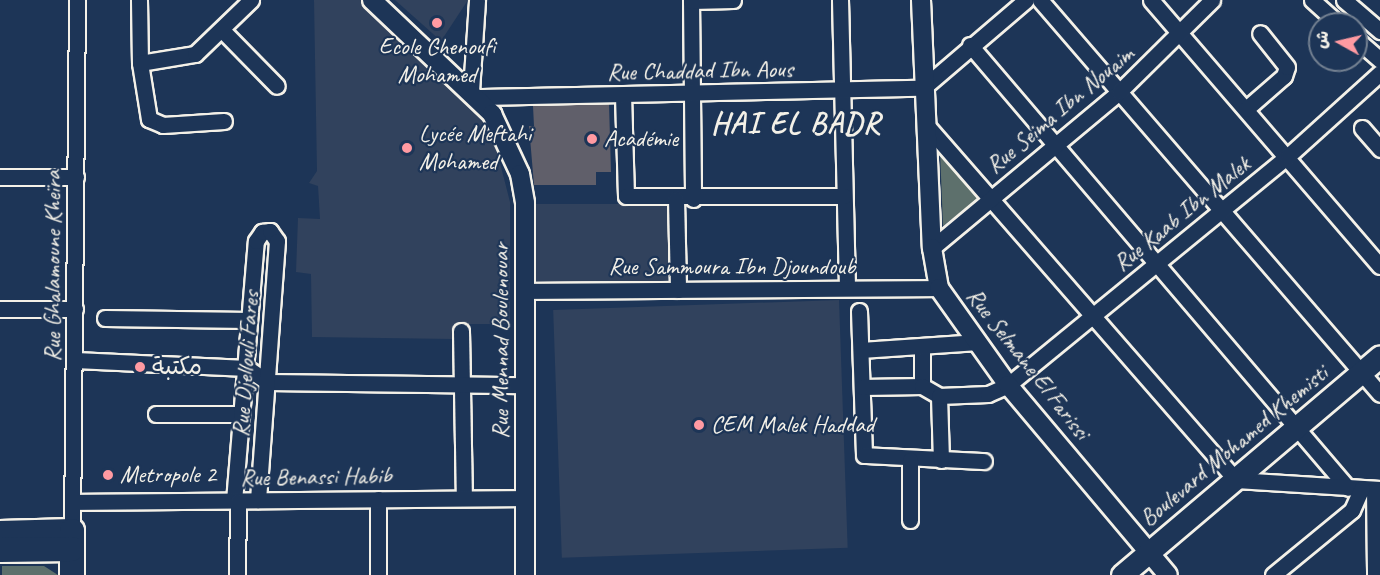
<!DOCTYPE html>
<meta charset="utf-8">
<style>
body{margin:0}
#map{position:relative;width:1380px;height:575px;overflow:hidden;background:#1d3557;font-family:Caveat,"Playpen Sans Arabic",sans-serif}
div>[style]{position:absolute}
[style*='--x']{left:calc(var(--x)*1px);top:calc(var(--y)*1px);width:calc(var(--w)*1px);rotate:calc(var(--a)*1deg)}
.built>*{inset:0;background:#31425d;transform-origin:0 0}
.green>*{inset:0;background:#5d706c}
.building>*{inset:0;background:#605f6a}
.roads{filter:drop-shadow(2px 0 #f4f1e8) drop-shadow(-2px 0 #f4f1e8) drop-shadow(0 2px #f4f1e8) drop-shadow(0 -2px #f4f1e8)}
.minor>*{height:15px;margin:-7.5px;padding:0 7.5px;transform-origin:7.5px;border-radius:7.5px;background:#1d3557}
.tertiary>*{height:18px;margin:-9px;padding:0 9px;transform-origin:9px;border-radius:9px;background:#1d3557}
.secondary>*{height:21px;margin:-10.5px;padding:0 10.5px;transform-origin:10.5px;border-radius:10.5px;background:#1d3557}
.primary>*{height:24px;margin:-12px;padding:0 12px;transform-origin:12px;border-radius:12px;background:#1d3557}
.dots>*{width:16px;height:16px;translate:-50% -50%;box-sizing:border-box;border:3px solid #1d3557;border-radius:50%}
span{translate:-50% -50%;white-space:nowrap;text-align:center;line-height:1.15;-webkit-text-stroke:4.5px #1d3557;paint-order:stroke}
.poi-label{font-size:24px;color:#f4f1e8}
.left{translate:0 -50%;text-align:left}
.street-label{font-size:24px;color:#f4f1e8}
.district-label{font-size:30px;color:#f4f1e8;font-weight:700;letter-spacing:1.5px}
.north{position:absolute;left:1308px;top:12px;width:60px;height:60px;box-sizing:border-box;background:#1d3557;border:2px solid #738091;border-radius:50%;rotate:278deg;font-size:16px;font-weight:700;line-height:24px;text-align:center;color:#f4f1e8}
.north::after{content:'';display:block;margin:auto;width:21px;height:27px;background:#ff9aa2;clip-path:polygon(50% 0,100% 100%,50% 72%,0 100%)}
</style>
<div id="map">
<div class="built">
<div style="clip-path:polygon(314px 0,361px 0,490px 124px,510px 202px,510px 324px,453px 324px,454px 339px,312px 337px,311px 274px,296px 272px,298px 218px,320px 219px,318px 186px,309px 183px,317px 171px)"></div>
<div style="clip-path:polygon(395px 0,468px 0,441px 41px)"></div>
<div style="left:668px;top:204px;width:80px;height:133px;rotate:90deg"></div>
<div style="left:839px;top:300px;width:248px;height:286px;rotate:88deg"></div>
</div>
<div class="green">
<div style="clip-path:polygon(940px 151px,980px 197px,943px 226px)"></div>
<div style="clip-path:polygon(2px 566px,44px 566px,58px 575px,2px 575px)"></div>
</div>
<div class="building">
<div style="clip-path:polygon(609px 104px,611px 172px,596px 172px,596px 185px,534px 185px,529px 126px,534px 126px,533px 106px)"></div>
</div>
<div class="roads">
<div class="minor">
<div style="--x:139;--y:0;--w:63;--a:89.1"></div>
<div style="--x:140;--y:63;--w:57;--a:80.9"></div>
<div style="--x:149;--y:119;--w:15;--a:23"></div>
<div style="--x:163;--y:125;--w:61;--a:-3.8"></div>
<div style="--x:691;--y:0;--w:199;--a:89.4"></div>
<div style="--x:840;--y:0;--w:288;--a:88.6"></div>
<div style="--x:1040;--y:0;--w:520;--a:49.21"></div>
<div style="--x:1151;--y:0;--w:351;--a:49.3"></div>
<div style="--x:1312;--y:0;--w:36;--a:42"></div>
<div style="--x:1344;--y:0;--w:48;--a:40.7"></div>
<div style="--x:691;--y:1;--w:42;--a:-1.4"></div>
<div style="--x:222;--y:30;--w:78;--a:45.5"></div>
<div style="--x:1356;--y:39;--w:32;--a:41"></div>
<div style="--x:970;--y:45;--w:582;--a:49.53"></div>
<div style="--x:140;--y:63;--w:56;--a:-9.3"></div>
<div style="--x:195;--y:54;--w:78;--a:-44"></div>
<div style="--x:471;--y:91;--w:91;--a:-86.2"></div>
<div style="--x:623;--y:95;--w:101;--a:88.3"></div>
<div style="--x:626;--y:196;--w:218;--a:0"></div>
<div style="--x:477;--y:97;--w:446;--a:-1.2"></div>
<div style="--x:923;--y:88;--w:135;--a:-40.5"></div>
<div style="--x:1246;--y:109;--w:50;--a:-41"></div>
<div style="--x:1284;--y:76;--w:9;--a:-72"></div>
<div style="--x:1287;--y:67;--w:43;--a:-128.5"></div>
<div style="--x:928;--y:127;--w:468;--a:48.9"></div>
<div style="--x:1236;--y:480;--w:144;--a:3.6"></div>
<div style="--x:1362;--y:128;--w:28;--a:49"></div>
<div style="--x:0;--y:177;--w:76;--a:0"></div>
<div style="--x:676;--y:199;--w:91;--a:88.7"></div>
<div style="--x:932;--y:248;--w:244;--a:-39.8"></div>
<div style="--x:1119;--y:92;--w:131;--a:-44.7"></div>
<div style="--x:525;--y:291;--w:414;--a:-0.4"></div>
<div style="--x:0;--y:309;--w:75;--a:0"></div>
<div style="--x:859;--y:311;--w:144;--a:88"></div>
<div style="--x:864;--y:455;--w:120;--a:2.9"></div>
<div style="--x:105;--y:318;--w:144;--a:0.8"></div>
<div style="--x:461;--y:331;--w:167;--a:89"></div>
<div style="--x:922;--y:349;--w:37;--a:90"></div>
<div style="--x:861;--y:350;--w:117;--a:-3.9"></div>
<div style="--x:75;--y:360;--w:172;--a:2.7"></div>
<div style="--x:247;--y:368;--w:25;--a:34"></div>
<div style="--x:268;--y:382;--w:257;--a:0.7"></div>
<div style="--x:862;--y:387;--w:60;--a:-1"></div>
<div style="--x:922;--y:386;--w:20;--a:30"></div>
<div style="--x:156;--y:414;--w:85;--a:0"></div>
<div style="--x:941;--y:460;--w:64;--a:-91.8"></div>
<div style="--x:939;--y:396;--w:49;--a:-2.3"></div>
<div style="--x:988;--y:394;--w:22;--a:-24"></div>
<div style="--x:1008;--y:385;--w:362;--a:-39.3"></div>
<div style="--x:1288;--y:156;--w:124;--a:-42.1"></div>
<div style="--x:1374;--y:489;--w:86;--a:89.3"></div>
<div style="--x:378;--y:499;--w:76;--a:90"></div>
<div style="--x:234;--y:501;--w:261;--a:-85.2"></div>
<div style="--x:256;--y:241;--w:11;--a:-56"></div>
<div style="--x:262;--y:232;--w:8;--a:-7"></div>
<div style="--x:270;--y:231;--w:12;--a:55"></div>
<div style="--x:277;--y:241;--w:260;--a:94.2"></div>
<div style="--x:73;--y:502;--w:451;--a:-0.5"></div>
<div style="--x:910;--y:520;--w:60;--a:-90"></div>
<div style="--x:72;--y:531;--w:531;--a:-89.46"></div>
<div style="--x:237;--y:575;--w:74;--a:-89.2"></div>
<div style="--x:1273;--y:575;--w:102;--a:-39.4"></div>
<div style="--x:1352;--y:510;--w:24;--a:-66"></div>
</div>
<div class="tertiary">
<div style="--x:372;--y:0;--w:166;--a:43.5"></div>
<div style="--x:492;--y:114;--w:66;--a:65"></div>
<div style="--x:520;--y:174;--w:29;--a:80"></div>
<div style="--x:525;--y:203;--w:372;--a:90"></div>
<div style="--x:921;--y:0;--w:248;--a:87.5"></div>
<div style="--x:932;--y:248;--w:41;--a:80.1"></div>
<div style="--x:939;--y:288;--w:119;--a:54.6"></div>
<div style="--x:1008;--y:385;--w:248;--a:49.9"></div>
</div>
<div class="secondary">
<div style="--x:1122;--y:575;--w:338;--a:-40.3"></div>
</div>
<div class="primary">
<div style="--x:0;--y:533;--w:72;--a:-1.6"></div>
<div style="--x:72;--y:531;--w:44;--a:90"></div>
<div style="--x:0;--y:550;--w:72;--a:-0.8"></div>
</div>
</div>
<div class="dots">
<div style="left:437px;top:23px;background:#ff9aa2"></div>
<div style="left:592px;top:139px;background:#ff9aa2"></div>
<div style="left:407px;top:148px;background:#ff9aa2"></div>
<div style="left:140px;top:367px;background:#ff9aa2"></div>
<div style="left:699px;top:425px;background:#ff9aa2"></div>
<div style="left:108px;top:475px;background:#ff9aa2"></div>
</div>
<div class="poi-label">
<span style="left:437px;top:61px">Ecole Chenoufi<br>Mohamed</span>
<span class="left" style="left:419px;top:148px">Lycée Meftahi<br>Mohamed</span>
<span class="left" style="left:604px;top:139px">Académie</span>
<span class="left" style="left:152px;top:367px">مكتبة</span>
<span class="left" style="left:711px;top:425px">CEM Malek Haddad</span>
<span class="left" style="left:120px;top:475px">Metropole 2</span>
</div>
<div class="street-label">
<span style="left:700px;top:71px;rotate:-1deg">Rue Chaddad Ibn Aous</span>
<span style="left:1060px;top:110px;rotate:-40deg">Rue Seima Ibn Nouaim</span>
<span style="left:1182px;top:214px;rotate:-39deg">Rue Kaab Ibn Malek</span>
<span style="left:53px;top:266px;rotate:-90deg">Rue Ghalamoune Kheïra</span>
<span style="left:732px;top:267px">Rue Sammoura Ibn Djoundoub</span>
<span style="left:501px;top:341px;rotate:-90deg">Rue Mennad Boulenouar</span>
<span style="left:246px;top:364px;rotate:-86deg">Rue Djellouli Fares</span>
<span style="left:1028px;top:364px;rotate:52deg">Rue Selmane El Farissi</span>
<span style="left:1234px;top:446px;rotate:-40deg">Boulevard Mohamed Khemisti</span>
<span style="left:316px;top:477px;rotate:-1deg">Rue Benassi Habib</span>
</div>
<div class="district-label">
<span style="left:796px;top:123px">HAI EL BADR</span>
</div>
<div class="north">ش</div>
</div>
